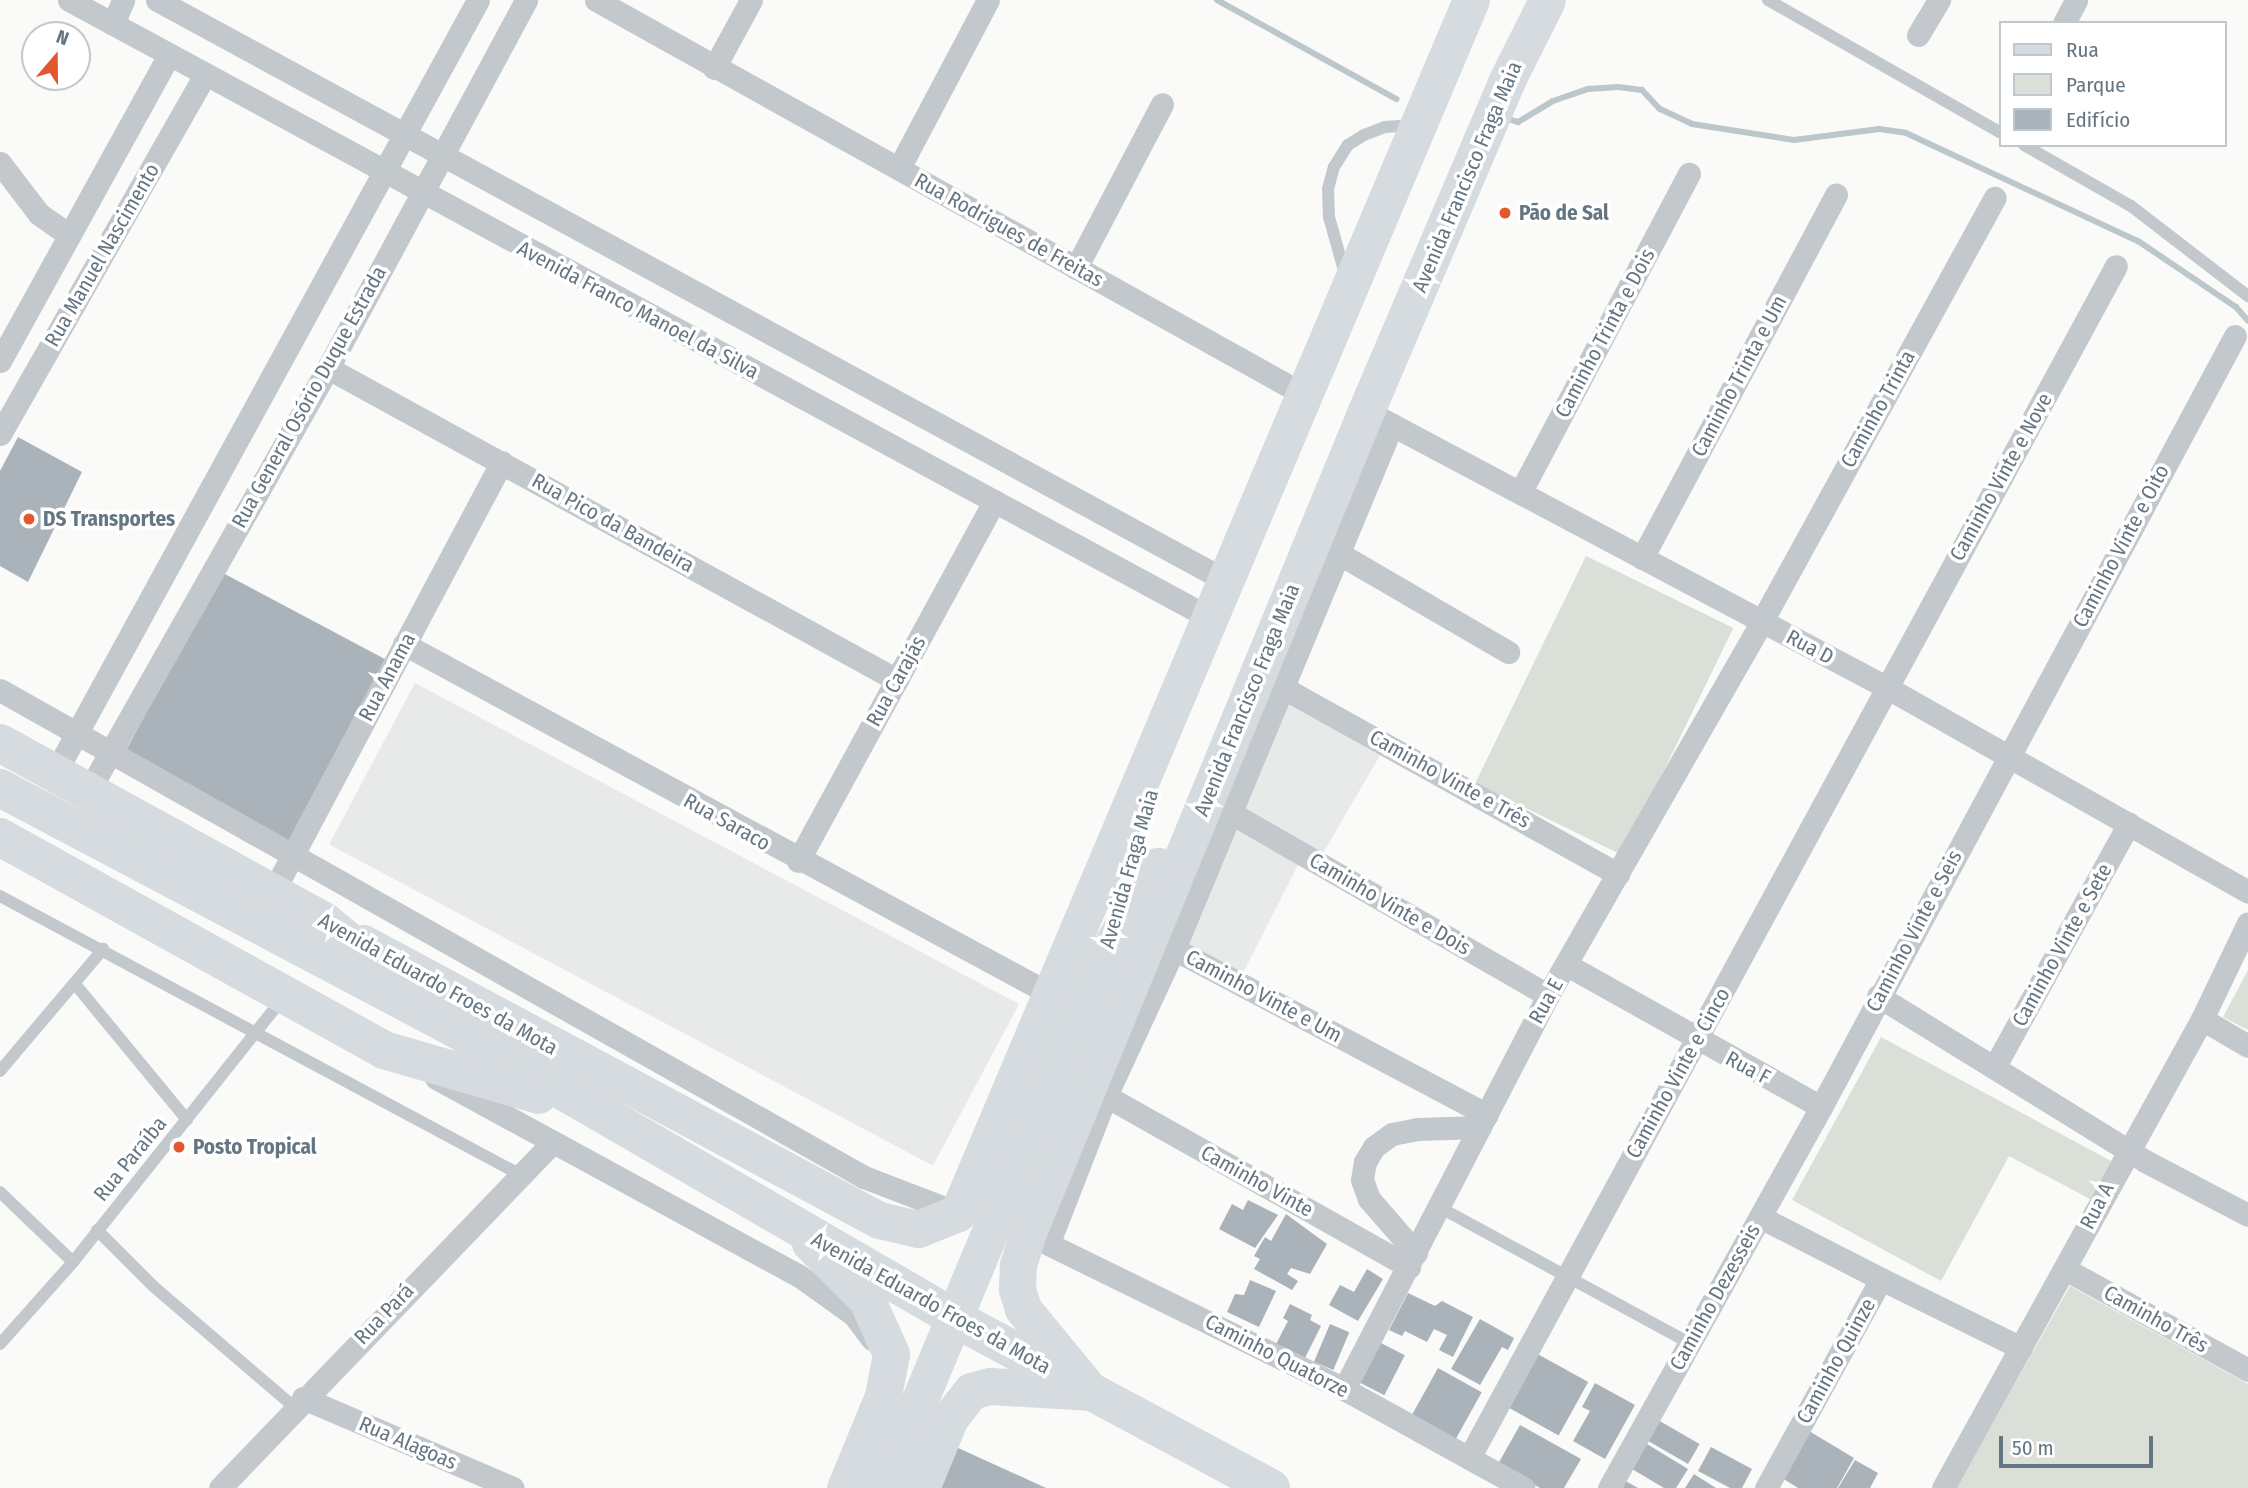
<!DOCTYPE html>
<meta charset="utf-8">
<style>
body{margin:0}
#map{position:relative;width:2248px;height:1488px;overflow:hidden;background:#fafaf8;font-family:"Fira Sans Condensed",sans-serif}
div>[style]{position:absolute}
[style*='--x']{left:calc(var(--x)*1px);top:calc(var(--y)*1px);width:calc(var(--w)*1px);rotate:calc(var(--a)*1deg)}
.built>*{inset:0;background:#e8e9e9;transform-origin:0 0}
.green>*{inset:0;background:#dadfd7;transform-origin:0 0}
.stream>*{height:6px;margin:-3px;padding:0 3px;transform-origin:3px;border-radius:3px;background:#bbc7cb}
.building>*{inset:0;background:#aab3b9;transform-origin:0 0}
.lane>*{height:12px;margin:-6px;padding:0 6px;transform-origin:6px;border-radius:6px;background:#c3c8cc}
.street>*{height:23px;margin:-11.5px;padding:0 11.5px;transform-origin:11.5px;border-radius:11.5px;background:#c3c8cc}
.primary>*{height:37px;margin:-18.5px;padding:0 18.5px;transform-origin:18.5px;border-radius:18.5px;background:#d6dbdf}
.highway>*{height:38px;margin:-19px;padding:0 19px;transform-origin:19px;border-radius:19px;background:#d6dbdf}
.dots>*{width:19px;height:19px;translate:-50% -50%;box-sizing:border-box;border:4px solid #fff;border-radius:50%}
span{translate:-50% -50%;white-space:nowrap;text-align:center;line-height:1.15;-webkit-text-stroke:7px #fff;paint-order:stroke}
.street-label{font-size:21px;color:#657683}
.poi-label{font-size:21px;color:#657683;font-weight:700}
.left{translate:0 -50%;text-align:left}
.legend{position:absolute;left:1999px;top:21px;width:228px;height:126px;box-sizing:border-box;background:#fff;border:2px solid #c1c8cd;margin:0;padding:9px 12px;list-style:none;font-size:21px;color:#657683}
.legend li{display:flex;align-items:center;gap:14px;height:35px}
.legend b{width:35px;border:2px solid #c1c8cd}
.north{position:absolute;left:21px;top:21px;width:70px;height:70px;box-sizing:border-box;background:#fff;border:2px solid #c1c8cd;border-radius:50%;rotate:20deg;font-size:19px;font-weight:700;line-height:28px;text-align:center;color:#657683}
.north::after{content:'';display:block;margin:auto;width:24px;height:32px;background:#e4572e;clip-path:polygon(50% 0,100% 100%,50% 72%,0 100%)}
.scale{position:absolute;left:1999px;top:1436px;width:154px;height:32px;box-sizing:border-box;border:4px solid #657683;border-top:0;padding-left:9px;font-size:21px;line-height:24px;white-space:nowrap;color:#657683;-webkit-text-stroke:5px #fff;paint-order:stroke}
</style>
<div id="map">
<div class="built">
<div style="left:415px;top:683px;width:684px;height:183px;rotate:28deg"></div>
<div style="clip-path:polygon(1284px 697px,1382px 752px,1322px 855px,1242px 808px)"></div>
<div style="clip-path:polygon(1235px 823px,1300px 861px,1241px 977px,1183px 945px)"></div>
</div>
<div class="green">
<div style="left:1586px;top:556px;width:164px;height:253px;rotate:26deg"></div>
<div style="clip-path:polygon(2248px 970px,2248px 1030px,2223px 1017px)"></div>
<div style="clip-path:polygon(1881px 1037px,2111px 1161px,2090px 1199px,2009px 1156px,1941px 1281px,1792px 1200px)"></div>
<div style="clip-path:polygon(2070px 1286px,2248px 1384px,2248px 1488px,1956px 1488px)"></div>
</div>
<div class="stream">
<div style="--x:1217;--y:0;--w:205;--a:28.9"></div>
<div style="--x:1505;--y:118;--w:14;--a:17"></div>
<div style="--x:1518;--y:122;--w:41;--a:-31"></div>
<div style="--x:1553;--y:101;--w:37;--a:-19"></div>
<div style="--x:1588;--y:89;--w:30;--a:-4"></div>
<div style="--x:1618;--y:87;--w:24;--a:7"></div>
<div style="--x:1642;--y:90;--w:26;--a:47"></div>
<div style="--x:1660;--y:109;--w:35;--a:25"></div>
<div style="--x:1692;--y:124;--w:103;--a:8.9"></div>
<div style="--x:1794;--y:140;--w:86;--a:-7.4"></div>
<div style="--x:1879;--y:129;--w:27;--a:8"></div>
<div style="--x:1906;--y:133;--w:256;--a:25"></div>
<div style="--x:2138;--y:241;--w:118;--a:34"></div>
<div style="--x:2236;--y:307;--w:18;--a:49"></div>
</div>
<div class="building">
<div style="clip-path:polygon(18px 437px,82px 472px,28px 582px,0 566px,0 471px)"></div>
<div style="left:221px;top:572px;width:186px;height:207px;rotate:28deg"></div>
<div style="clip-path:polygon(1248px 1200px,1278px 1215px,1255px 1248px,1219px 1229px,1232px 1204px,1243px 1210px)"></div>
<div style="clip-path:polygon(1286px 1214px,1327px 1244px,1310px 1274px,1291px 1268px,1287px 1274px,1298px 1281px,1292px 1290px,1254px 1269px,1260px 1259px,1254px 1256px,1265px 1237px,1271px 1241px)"></div>
<div style="clip-path:polygon(1367px 1269px,1383px 1279px,1358px 1321px,1329px 1305px,1340px 1285px,1354px 1292px)"></div>
<div style="clip-path:polygon(1250px 1280px,1276px 1291px,1259px 1327px,1227px 1312px,1235px 1294px,1244px 1295px)"></div>
<div style="clip-path:polygon(1408px 1293px,1435px 1306px,1442px 1301px,1473px 1317px,1453px 1357px,1439px 1350px,1447px 1335px,1434px 1329px,1427px 1342px,1405px 1331px,1402px 1336px,1389px 1330px)"></div>
<div style="clip-path:polygon(1290px 1304px,1312px 1315px,1310px 1320px,1321px 1326px,1304px 1360px,1275px 1346px,1288px 1321px,1283px 1318px)"></div>
<div style="clip-path:polygon(1480px 1319px,1514px 1338px,1508px 1350px,1502px 1347px,1480px 1385px,1451px 1369px)"></div>
<div style="left:1330px;top:1324px;width:21px;height:41px;rotate:23deg"></div>
<div style="left:1379px;top:1342px;width:29px;height:45px;rotate:27deg"></div>
<div style="left:1534px;top:1352px;width:62px;height:61px;rotate:29deg"></div>
<div style="left:1438px;top:1368px;width:50px;height:55px;rotate:29deg"></div>
<div style="clip-path:polygon(1595px 1383px,1635px 1405px,1605px 1459px,1573px 1441px,1590px 1411px,1582px 1407px)"></div>
<div style="left:1658px;top:1420px;width:48px;height:23px;rotate:30deg"></div>
<div style="clip-path:polygon(1520px 1425px,1581px 1459px,1564px 1488px,1540px 1488px,1498px 1464px)"></div>
<div style="clip-path:polygon(1809px 1431px,1854px 1458px,1837px 1488px,1798px 1488px,1782px 1478px)"></div>
<div style="clip-path:polygon(1642px 1441px,1688px 1469px,1676px 1488px,1664px 1488px,1627px 1466px)"></div>
<div style="clip-path:polygon(956px 1447px,1046px 1488px,940px 1488px)"></div>
<div style="clip-path:polygon(1711px 1447px,1752px 1469px,1742px 1488px,1730px 1488px,1698px 1471px)"></div>
<div style="clip-path:polygon(1855px 1460px,1878px 1473px,1870px 1488px,1838px 1488px)"></div>
<div style="clip-path:polygon(1694px 1474px,1716px 1488px,1685px 1488px)"></div>
<div style="clip-path:polygon(1624px 1480px,1638px 1488px,1620px 1488px)"></div>
</div>
<div class="lane">
<div style="--x:1768;--y:0;--w:268;--a:29.7"></div>
<div style="--x:2024;--y:145;--w:123;--a:29.7"></div>
<div style="--x:2131;--y:206;--w:148;--a:37.6"></div>
<div style="--x:1345;--y:274;--w:59;--a:-105.7"></div>
<div style="--x:1329;--y:217;--w:28;--a:-92"></div>
<div style="--x:1328;--y:189;--w:23;--a:-75"></div>
<div style="--x:1334;--y:167;--w:26;--a:-58"></div>
<div style="--x:1348;--y:145;--w:19;--a:-32"></div>
<div style="--x:1364;--y:135;--w:22;--a:-21"></div>
<div style="--x:1385;--y:127;--w:29;--a:-4"></div>
<div style="--x:0;--y:896;--w:589;--a:28.18"></div>
<div style="--x:75;--y:984;--w:176;--a:50.5"></div>
<div style="--x:0;--y:1071;--w:160;--a:-49.8"></div>
<div style="--x:0;--y:1192;--w:101;--a:43.8"></div>
<div style="--x:1439;--y:1207;--w:285;--a:28.5"></div>
<div style="--x:97;--y:1230;--w:79;--a:45"></div>
<div style="--x:153;--y:1286;--w:186;--a:40.6"></div>
<div style="--x:0;--y:1344;--w:110;--a:-48.3"></div>
<div style="--x:73;--y:1262;--w:337;--a:-51.5"></div>
</div>
<div class="street">
<div style="--x:69;--y:0;--w:1295;--a:28.44"></div>
<div style="--x:157;--y:0;--w:1213;--a:28.51"></div>
<div style="--x:596;--y:0;--w:809;--a:29.13"></div>
<div style="--x:2064;--y:23;--w:26;--a:-62"></div>
<div style="--x:113;--y:24;--w:26;--a:-67"></div>
<div style="--x:1918;--y:35;--w:41;--a:-59"></div>
<div style="--x:714;--y:68;--w:77;--a:-61.4"></div>
<div style="--x:0;--y:163;--w:64;--a:52.6"></div>
<div style="--x:39;--y:214;--w:37;--a:35"></div>
<div style="--x:899;--y:168;--w:190;--a:-62.1"></div>
<div style="--x:1076;--y:268;--w:185;--a:-62.3"></div>
<div style="--x:0;--y:361;--w:350;--a:-61.1"></div>
<div style="--x:328;--y:368;--w:649;--a:28.74"></div>
<div style="--x:1366;--y:411;--w:589;--a:27.96"></div>
<div style="--x:1886;--y:687;--w:416;--a:29.5"></div>
<div style="--x:0;--y:434;--w:412;--a:-60.3"></div>
<div style="--x:1521;--y:491;--w:359;--a:-62.1"></div>
<div style="--x:1338;--y:553;--w:197;--a:30.2"></div>
<div style="--x:1642;--y:558;--w:412;--a:-61.9"></div>
<div style="--x:404;--y:644;--w:737;--a:28.44"></div>
<div style="--x:1280;--y:686;--w:387;--a:29.1"></div>
<div style="--x:0;--y:690;--w:992;--a:29.41"></div>
<div style="--x:864;--y:1177;--w:101;--a:21"></div>
<div style="--x:55;--y:773;--w:881;--a:-61.31"></div>
<div style="--x:88;--y:792;--w:487;--a:-60.5"></div>
<div style="--x:328;--y:368;--w:418;--a:-61.7"></div>
<div style="--x:1231;--y:813;--w:366;--a:29.9"></div>
<div style="--x:798;--y:861;--w:410;--a:-61.4"></div>
<div style="--x:273;--y:892;--w:487;--a:-62"></div>
<div style="--x:1174;--y:949;--w:568;--a:-67.41"></div>
<div style="--x:1567;--y:965;--w:291;--a:29.2"></div>
<div style="--x:1878;--y:996;--w:314;--a:31.7"></div>
<div style="--x:2145;--y:1161;--w:116;--a:27.7"></div>
<div style="--x:2202;--y:1019;--w:53;--a:30.4"></div>
<div style="--x:1995;--y:1066;--w:277;--a:-61.1"></div>
<div style="--x:436;--y:1078;--w:412;--a:28.6"></div>
<div style="--x:798;--y:1275;--w:69;--a:35.5"></div>
<div style="--x:854;--y:1315;--w:30;--a:53"></div>
<div style="--x:1106;--y:1096;--w:348;--a:29.4"></div>
<div style="--x:1760;--y:1217;--w:136;--a:27.1"></div>
<div style="--x:1881;--y:1279;--w:239;--a:118.8"></div>
<div style="--x:1034;--y:1237;--w:345;--a:26.1"></div>
<div style="--x:1344;--y:1389;--w:205;--a:28.9"></div>
<div style="--x:1049;--y:1242;--w:157;--a:-68.7"></div>
<div style="--x:1106;--y:1096;--w:162;--a:-65.2"></div>
<div style="--x:1174;--y:949;--w:354;--a:27.9"></div>
<div style="--x:1416;--y:1253;--w:72;--a:-131"></div>
<div style="--x:1369;--y:1199;--w:20;--a:-110"></div>
<div style="--x:1362;--y:1180;--w:18;--a:-81"></div>
<div style="--x:1365;--y:1162;--w:17;--a:-59"></div>
<div style="--x:1374;--y:1147;--w:22;--a:-36"></div>
<div style="--x:1392;--y:1134;--w:26;--a:-11"></div>
<div style="--x:1418;--y:1129;--w:62;--a:-1.8"></div>
<div style="--x:2065;--y:1269;--w:209;--a:28.9"></div>
<div style="--x:1881;--y:1279;--w:156;--a:26.2"></div>
<div style="--x:1344;--y:1389;--w:444;--a:-62.6"></div>
<div style="--x:1548;--y:995;--w:431;--a:-60.2"></div>
<div style="--x:1762;--y:621;--w:483;--a:-61.2"></div>
<div style="--x:303;--y:1398;--w:228;--a:23.2"></div>
<div style="--x:1469;--y:1458;--w:1356;--a:-61.51"></div>
<div style="--x:220;--y:1488;--w:479;--a:-46.1"></div>
<div style="--x:1609;--y:1488;--w:436;--a:-60.9"></div>
<div style="--x:1821;--y:1107;--w:875;--a:-61.77"></div>
<div style="--x:1943;--y:1488;--w:536;--a:-61.09"></div>
<div style="--x:2202;--y:1019;--w:106;--a:-64.4"></div>
</div>
<div class="primary">
<div style="--x:363;--y:943;--w:586;--a:28.23"></div>
<div style="--x:879;--y:1220;--w:40;--a:13"></div>
<div style="--x:918;--y:1229;--w:43;--a:-21.8"></div>
<div style="--x:958;--y:1213;--w:1317;--a:-67.08"></div>
<div style="--x:810;--y:1243;--w:81;--a:45"></div>
<div style="--x:867;--y:1300;--w:59;--a:66"></div>
<div style="--x:891;--y:1354;--w:43;--a:100.8"></div>
<div style="--x:883;--y:1396;--w:100;--a:112.4"></div>
<div style="--x:1088;--y:1388;--w:102;--a:-129.4"></div>
<div style="--x:1023;--y:1309;--w:21;--a:-107"></div>
<div style="--x:1017;--y:1289;--w:24;--a:-88"></div>
<div style="--x:1018;--y:1265;--w:31;--a:-73"></div>
<div style="--x:1027;--y:1235;--w:891;--a:-67.64"></div>
<div style="--x:1366;--y:411;--w:360;--a:-66.9"></div>
<div style="--x:1507;--y:80;--w:89;--a:-63.4"></div>
<div style="--x:883;--y:1488;--w:574;--a:-67.36"></div>
<div style="--x:1104;--y:958;--w:107;--a:-59.6"></div>
<div style="--x:921;--y:1488;--w:76;--a:-67.5"></div>
<div style="--x:950;--y:1418;--w:34;--a:-52"></div>
<div style="--x:971;--y:1391;--w:20;--a:-15"></div>
<div style="--x:990;--y:1386;--w:101;--a:3.4"></div>
</div>
<div class="highway">
<div style="--x:0;--y:743;--w:371;--a:28.8"></div>
<div style="--x:325;--y:922;--w:82;--a:39.5"></div>
<div style="--x:0;--y:788;--w:514;--a:27.86"></div>
<div style="--x:454;--y:1028;--w:593;--a:30.07"></div>
<div style="--x:967;--y:1325;--w:345;--a:28.2"></div>
<div style="--x:0;--y:837;--w:439;--a:29"></div>
<div style="--x:384;--y:1050;--w:161;--a:16.2"></div>
</div>
<div class="dots">
<div style="left:1505px;top:213px;background:#e4572e"></div>
<div style="left:29px;top:519px;background:#e4572e"></div>
<div style="left:179px;top:1147px;background:#e4572e"></div>
</div>
<div class="street-label">
<span style="left:1467px;top:177px;rotate:-67deg">Avenida Francisco Fraga Maia</span>
<span style="left:1009px;top:230px;rotate:29deg">Rua Rodrigues de Freitas</span>
<span style="left:102px;top:255px;rotate:-60deg">Rua Manuel Nascimento</span>
<span style="left:638px;top:310px;rotate:28deg">Avenida Franco Manoel da Silva</span>
<span style="left:1605px;top:333px;rotate:-62deg">Caminho Trinta e Dois</span>
<span style="left:1739px;top:376px;rotate:-62deg">Caminho Trinta e Um</span>
<span style="left:309px;top:397px;rotate:-61deg">Rua General Osório Duque Estrada</span>
<span style="left:1878px;top:409px;rotate:-61deg">Caminho Trinta</span>
<span style="left:2001px;top:477px;rotate:-61deg">Caminho Vinte e Nove</span>
<span style="left:613px;top:523px;rotate:29deg">Rua Pico da Bandeira</span>
<span style="left:2121px;top:546px;rotate:-62deg">Caminho Vinte e Oito</span>
<span style="left:1810px;top:647px;rotate:28deg">Rua D</span>
<span style="left:387px;top:677px;rotate:-62deg">Rua Anama</span>
<span style="left:896px;top:681px;rotate:-61deg">Rua Carajás</span>
<span style="left:1247px;top:700px;rotate:-68deg">Avenida Francisco Fraga Maia</span>
<span style="left:1450px;top:779px;rotate:29deg">Caminho Vinte e Três</span>
<span style="left:727px;top:822px;rotate:29deg">Rua Saraco</span>
<span style="left:1129px;top:869px;rotate:-74deg">Avenida Fraga Maia</span>
<span style="left:1390px;top:904px;rotate:30deg">Caminho Vinte e Dois</span>
<span style="left:1914px;top:931px;rotate:-62deg">Caminho Vinte e Seis</span>
<span style="left:2062px;top:945px;rotate:-61deg">Caminho Vinte e Sete</span>
<span style="left:438px;top:984px;rotate:29deg">Avenida Eduardo Froes da Mota</span>
<span style="left:1264px;top:996px;rotate:28deg">Caminho Vinte e Um</span>
<span style="left:1546px;top:1001px;rotate:-61deg">Rua E</span>
<span style="left:1748px;top:1068px;rotate:28deg">Rua F</span>
<span style="left:1678px;top:1073px;rotate:-61deg">Caminho Vinte e Cinco</span>
<span style="left:130px;top:1159px;rotate:-51deg">Rua Paraíba</span>
<span style="left:1257px;top:1181px;rotate:29deg">Caminho Vinte</span>
<span style="left:2097px;top:1206px;rotate:-63deg">Rua A</span>
<span style="left:1715px;top:1297px;rotate:-61deg">Caminho Dezesseis</span>
<span style="left:931px;top:1303px;rotate:29deg">Avenida Eduardo Froes da Mota</span>
<span style="left:384px;top:1314px;rotate:-46deg">Rua Pará</span>
<span style="left:2156px;top:1319px;rotate:29deg">Caminho Três</span>
<span style="left:1277px;top:1356px;rotate:27deg">Caminho Quatorze</span>
<span style="left:1836px;top:1361px;rotate:-61deg">Caminho Quinze</span>
<span style="left:408px;top:1443px;rotate:23deg">Rua Alagoas</span>
</div>
<div class="poi-label">
<span class="left" style="left:1519px;top:213px">Pão de Sal</span>
<span class="left" style="left:43px;top:519px">DS Transportes</span>
<span class="left" style="left:193px;top:1147px">Posto Tropical</span>
</div>
<ul class="legend">
<li><b style="height:9px;background:#d6dbdf"></b>Rua</li>
<li><b style="height:19px;background:#dadfd7"></b>Parque</li>
<li><b style="height:19px;background:#aab3b9"></b>Edifício</li>
</ul>
<div class="north">N</div>
<div class="scale">50 m</div>
</div>
